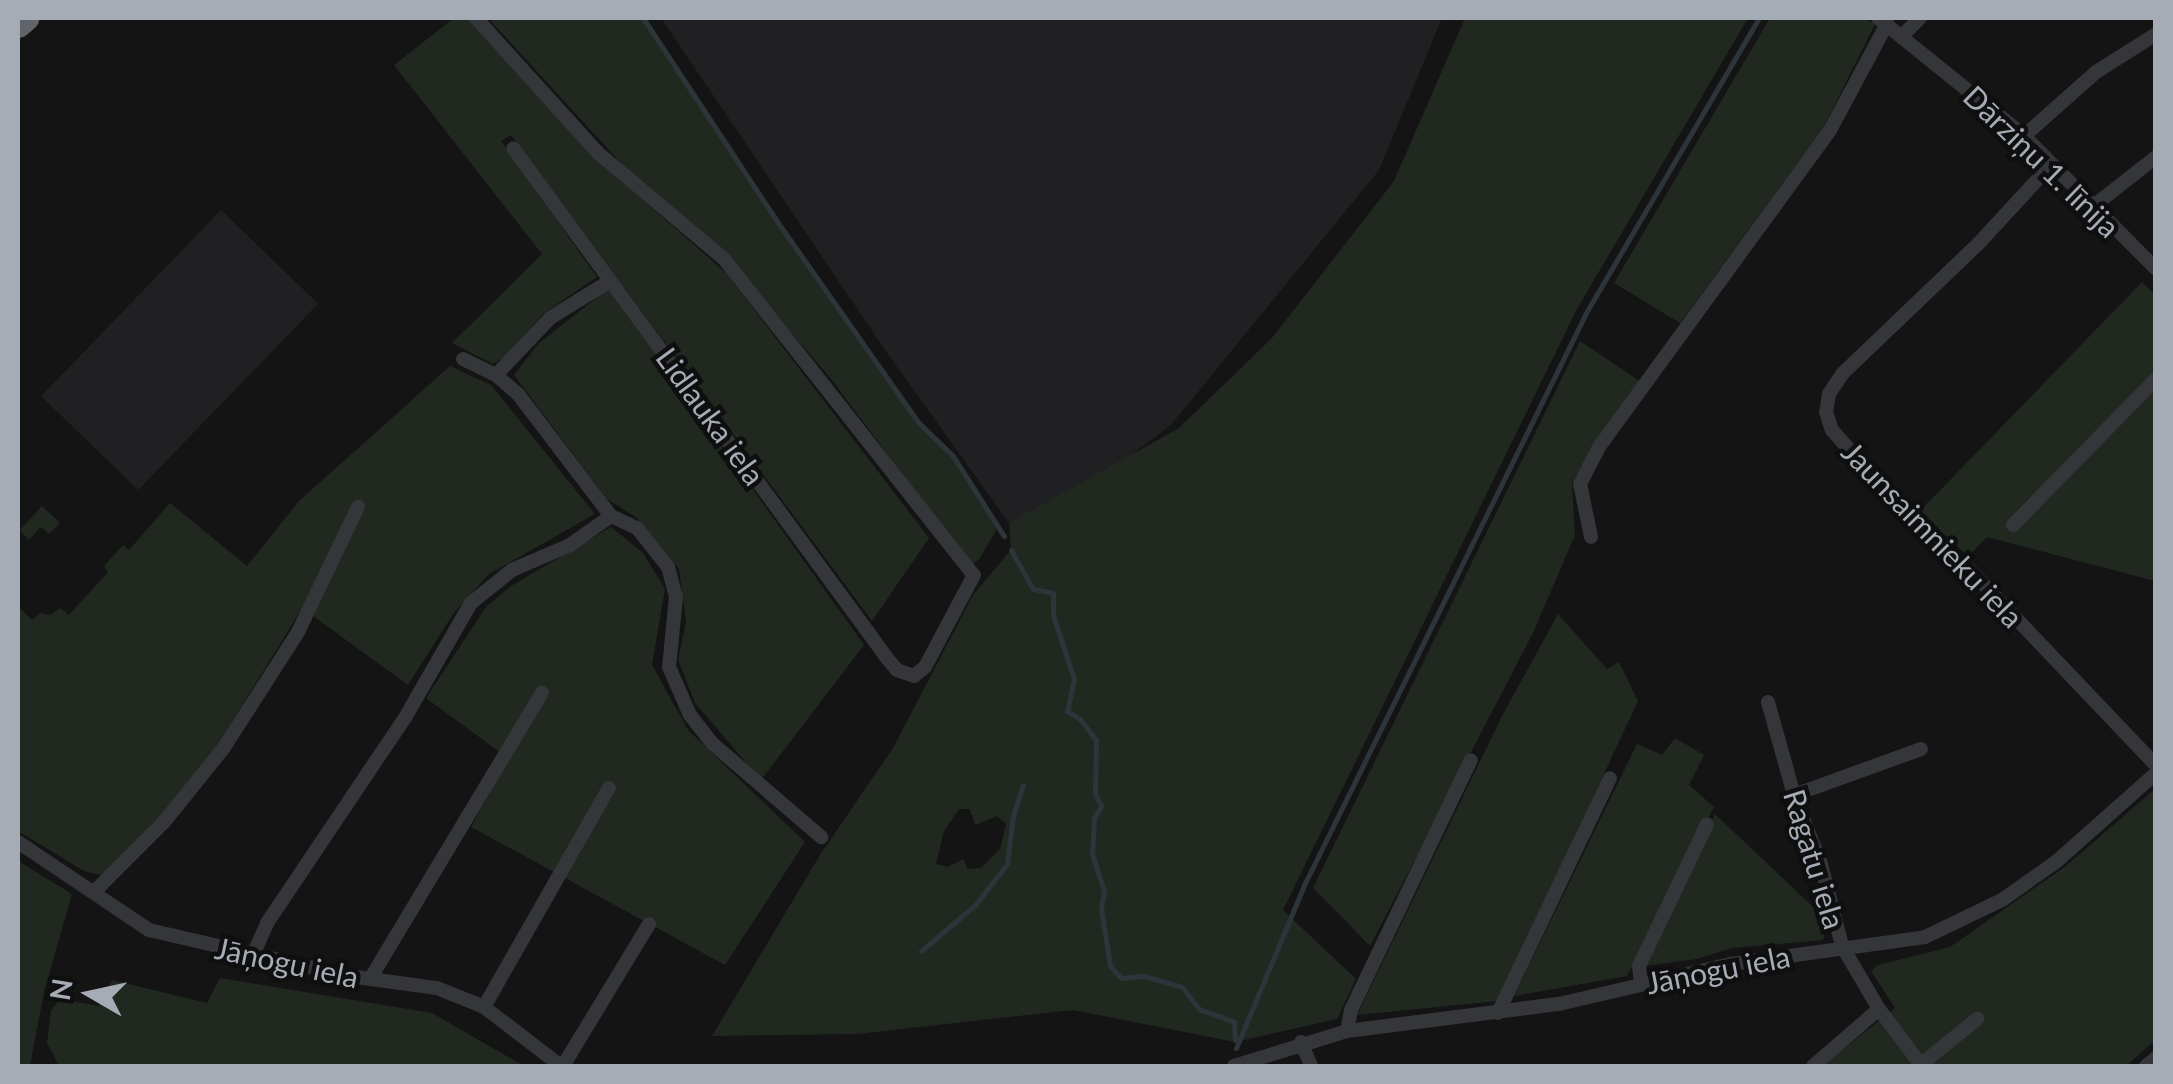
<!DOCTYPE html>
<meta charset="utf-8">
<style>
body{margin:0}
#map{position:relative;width:2173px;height:1084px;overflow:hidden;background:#141415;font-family:Lato,sans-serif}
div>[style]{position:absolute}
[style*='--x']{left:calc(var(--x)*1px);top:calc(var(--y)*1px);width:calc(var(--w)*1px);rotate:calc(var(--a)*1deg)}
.built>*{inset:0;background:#202022;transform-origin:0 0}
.green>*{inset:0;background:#202820}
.stream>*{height:5px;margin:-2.5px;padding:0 2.5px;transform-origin:2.5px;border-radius:2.5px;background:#2d353a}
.street>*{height:14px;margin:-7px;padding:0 7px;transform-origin:7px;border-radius:7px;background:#35363a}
.highway>*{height:25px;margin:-12.5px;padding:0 12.5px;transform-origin:12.5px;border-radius:12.5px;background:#61656b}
span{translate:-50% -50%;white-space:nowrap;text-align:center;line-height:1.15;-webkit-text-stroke:9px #0f0f10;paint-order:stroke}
.street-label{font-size:30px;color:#a6acb5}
.frame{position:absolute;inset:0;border:20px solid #a6acb5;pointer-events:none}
.north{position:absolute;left:40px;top:944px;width:100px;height:100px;-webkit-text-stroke:8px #0f0f10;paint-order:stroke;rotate:279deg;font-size:28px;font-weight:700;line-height:40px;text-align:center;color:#a6acb5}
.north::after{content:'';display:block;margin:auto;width:35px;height:45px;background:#a6acb5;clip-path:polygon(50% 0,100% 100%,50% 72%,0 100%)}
</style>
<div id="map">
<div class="built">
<div style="clip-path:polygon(661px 18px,1442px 18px,1379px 170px,1171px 425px,1088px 488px,1009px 523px,885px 350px)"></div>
<div style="left:221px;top:210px;width:135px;height:259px;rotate:44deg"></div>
</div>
<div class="green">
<div style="clip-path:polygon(454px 18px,470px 18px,585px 149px,726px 273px,929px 538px,872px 621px,511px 135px,501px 141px,597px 277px,544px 313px,506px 356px,493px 364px,452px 343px,542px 254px,394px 65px)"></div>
<div style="clip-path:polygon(488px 18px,643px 18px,781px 227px,918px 422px,953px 456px,999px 525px,980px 558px,971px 566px,832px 380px,714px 242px,631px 174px)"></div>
<div style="clip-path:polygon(evenodd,1465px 18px,1748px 18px,1577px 309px,1283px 910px,1356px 979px,1337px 1019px,1235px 1042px,1073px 1010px,857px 1034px,712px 1036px,820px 855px,893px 748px,973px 595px,1011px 550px,1009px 523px,1179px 428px,1272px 338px,1394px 181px,1465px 18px,959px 809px,970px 809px,975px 825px,997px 816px,1006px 824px,1000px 849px,981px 868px,968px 869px,963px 859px,948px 867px,936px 864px,944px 831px,959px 809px)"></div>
<div style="clip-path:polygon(1770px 18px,1864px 18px,1875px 24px,1823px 128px,1680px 323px,1614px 283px)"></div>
<div style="clip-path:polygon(2142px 282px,2155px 295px,2155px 581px,1987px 537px,1968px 556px,1919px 512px)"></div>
<div style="clip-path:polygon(609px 288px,864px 645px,761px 780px,695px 703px,678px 660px,686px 621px,679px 569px,636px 517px,607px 499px,514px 375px,539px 343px)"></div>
<div style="clip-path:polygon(1580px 341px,1641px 382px,1597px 439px,1572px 483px,1575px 535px,1532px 635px,1370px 946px,1313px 888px)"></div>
<div style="clip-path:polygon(450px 366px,491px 385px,595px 514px,489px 574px,453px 614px,408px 685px,302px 608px,215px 750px,168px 810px,104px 876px,84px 871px,18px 831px,18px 607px,32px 620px,40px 613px,50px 615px,60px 608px,69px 615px,108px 572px,104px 566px,123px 545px,129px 550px,170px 503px,247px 566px,299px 501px)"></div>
<div style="clip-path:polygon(42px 506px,60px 523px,49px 534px,41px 527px,29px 540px,20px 530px)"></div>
<div style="clip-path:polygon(611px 527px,643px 553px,665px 589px,652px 665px,688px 730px,805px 842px,725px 965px,471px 827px,509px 759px,426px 698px,486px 607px,511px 586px)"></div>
<div style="clip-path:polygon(1558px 614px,1607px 669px,1619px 662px,1638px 701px,1498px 1001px,1357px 1015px,1502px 716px)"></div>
<div style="clip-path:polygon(1675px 738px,1704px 755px,1689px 785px,1714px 807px,1627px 976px,1514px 996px,1637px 744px,1662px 755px)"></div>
<div style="clip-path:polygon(2155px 789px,2155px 1040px,2126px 1066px,1822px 1066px,1895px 1008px,1871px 971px,1878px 965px,1950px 947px,2066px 866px)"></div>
<div style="clip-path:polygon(1715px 814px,1828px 921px,1823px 940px,1732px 948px,1697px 959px,1643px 966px)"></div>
<div style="clip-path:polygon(18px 861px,72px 894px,44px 992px,30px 1066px,18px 1066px)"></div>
<div style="clip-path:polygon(220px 978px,432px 1013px,524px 1066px,59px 1066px,47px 1043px,51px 1011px,60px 999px,99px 1006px,112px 980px,207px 1003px)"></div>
</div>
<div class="stream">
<div style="--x:643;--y:18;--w:250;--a:56.6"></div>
<div style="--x:781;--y:227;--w:238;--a:54.9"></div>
<div style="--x:918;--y:422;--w:49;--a:44.2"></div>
<div style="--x:953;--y:456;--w:95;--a:57.5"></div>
<div style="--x:1011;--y:550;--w:45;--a:60.6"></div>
<div style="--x:1033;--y:589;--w:20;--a:11"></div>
<div style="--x:1053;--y:593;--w:22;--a:90"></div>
<div style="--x:1053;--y:615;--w:67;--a:71.8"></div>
<div style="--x:1074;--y:679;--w:33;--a:102"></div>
<div style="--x:1067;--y:711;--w:15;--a:32"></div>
<div style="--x:1080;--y:719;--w:26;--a:53"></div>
<div style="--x:1096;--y:740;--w:53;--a:91.1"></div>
<div style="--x:1095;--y:793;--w:14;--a:65"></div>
<div style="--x:1101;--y:806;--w:14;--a:120"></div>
<div style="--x:1094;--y:818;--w:36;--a:93"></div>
<div style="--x:1092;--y:854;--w:39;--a:72"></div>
<div style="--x:1104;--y:891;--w:17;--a:100"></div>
<div style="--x:1101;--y:908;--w:59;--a:81.2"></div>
<div style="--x:1110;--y:966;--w:16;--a:47"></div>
<div style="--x:1121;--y:978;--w:23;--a:-5"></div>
<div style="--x:1144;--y:976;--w:40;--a:16"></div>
<div style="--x:1182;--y:987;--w:28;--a:52"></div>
<div style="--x:1199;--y:1009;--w:37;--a:20"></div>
<div style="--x:1234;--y:1022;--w:18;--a:87"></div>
<div style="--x:921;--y:951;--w:71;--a:-40.4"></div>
<div style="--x:975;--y:905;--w:52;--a:-52"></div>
<div style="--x:1007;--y:864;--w:48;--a:-82.9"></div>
<div style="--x:1013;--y:816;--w:32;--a:-72"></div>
<div style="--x:1236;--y:1048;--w:181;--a:-67.3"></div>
<div style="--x:1306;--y:881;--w:636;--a:-63.76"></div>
<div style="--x:1587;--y:311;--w:340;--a:-59.6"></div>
</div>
<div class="street">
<div style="--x:476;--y:18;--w:181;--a:47.9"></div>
<div style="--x:597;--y:152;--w:166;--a:40.1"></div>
<div style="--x:724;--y:259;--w:403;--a:51.7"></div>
<div style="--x:974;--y:575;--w:104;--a:118"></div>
<div style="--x:925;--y:667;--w:14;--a:141"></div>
<div style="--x:914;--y:676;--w:18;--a:-161"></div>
<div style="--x:897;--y:670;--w:16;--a:-130"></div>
<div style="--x:887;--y:658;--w:632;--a:-126.25"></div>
<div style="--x:1878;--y:18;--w:188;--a:38.9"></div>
<div style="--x:2024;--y:136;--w:187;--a:45.2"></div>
<div style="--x:1903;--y:35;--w:24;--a:-45"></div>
<div style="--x:2024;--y:136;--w:96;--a:-41.6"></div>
<div style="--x:2096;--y:72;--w:71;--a:-32.3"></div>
<div style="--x:2050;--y:166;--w:106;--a:132.7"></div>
<div style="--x:1978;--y:244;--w:187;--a:136.3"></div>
<div style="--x:1843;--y:373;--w:25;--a:124"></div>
<div style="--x:1829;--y:394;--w:18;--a:99"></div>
<div style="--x:1826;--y:412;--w:19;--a:72"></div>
<div style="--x:1832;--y:430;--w:115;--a:48.5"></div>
<div style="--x:1908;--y:516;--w:82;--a:41.1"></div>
<div style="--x:1970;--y:570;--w:269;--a:46.4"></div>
<div style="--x:2091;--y:208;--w:83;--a:-38.1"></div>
<div style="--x:463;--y:359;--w:37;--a:26"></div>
<div style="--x:496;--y:375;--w:29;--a:41"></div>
<div style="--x:518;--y:394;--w:153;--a:52.7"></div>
<div style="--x:611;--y:516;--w:29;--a:25"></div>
<div style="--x:637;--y:528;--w:50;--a:51.5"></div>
<div style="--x:668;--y:567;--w:31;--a:75"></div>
<div style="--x:676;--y:597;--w:70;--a:95.7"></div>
<div style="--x:669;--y:667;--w:52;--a:66.4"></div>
<div style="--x:690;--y:715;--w:37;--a:52"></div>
<div style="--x:713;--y:744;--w:143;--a:40.7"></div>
<div style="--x:496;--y:375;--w:79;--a:-46.5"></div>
<div style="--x:550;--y:318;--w:70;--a:-31.7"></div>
<div style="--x:2013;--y:525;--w:204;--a:-45.6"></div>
<div style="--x:1591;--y:537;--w:54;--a:-101.7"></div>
<div style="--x:1580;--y:484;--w:42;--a:-62.8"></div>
<div style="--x:1599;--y:447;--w:390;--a:-53.9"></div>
<div style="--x:1829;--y:132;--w:123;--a:-61.8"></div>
<div style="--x:1768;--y:702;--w:97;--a:74.4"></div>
<div style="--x:1794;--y:795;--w:74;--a:68.6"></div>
<div style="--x:1821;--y:864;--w:85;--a:75.6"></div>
<div style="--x:1842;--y:946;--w:73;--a:59.6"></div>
<div style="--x:1879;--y:1009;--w:70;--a:53.1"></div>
<div style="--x:1794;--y:795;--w:135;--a:-19.9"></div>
<div style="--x:18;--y:842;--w:158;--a:33.9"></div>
<div style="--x:149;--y:930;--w:205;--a:13"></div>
<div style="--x:349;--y:976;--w:89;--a:7.8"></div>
<div style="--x:437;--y:988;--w:51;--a:22"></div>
<div style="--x:484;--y:1007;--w:97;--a:37.5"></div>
<div style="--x:94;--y:892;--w:99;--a:-45"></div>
<div style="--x:164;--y:822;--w:94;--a:-51.1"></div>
<div style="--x:223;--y:749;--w:139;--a:-57.3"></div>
<div style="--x:298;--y:632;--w:139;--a:-64.4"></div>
<div style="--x:253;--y:955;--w:35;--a:-66"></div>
<div style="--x:267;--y:923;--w:249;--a:-56.1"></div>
<div style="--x:406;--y:716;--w:130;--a:-60.1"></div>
<div style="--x:471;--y:603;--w:53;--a:-38.8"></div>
<div style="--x:512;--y:570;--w:63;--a:-23.3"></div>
<div style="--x:570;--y:545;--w:50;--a:-35.3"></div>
<div style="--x:370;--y:979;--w:334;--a:-59"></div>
<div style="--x:1641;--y:984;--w:18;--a:-96"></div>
<div style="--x:1639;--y:966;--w:157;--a:-64.4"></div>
<div style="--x:484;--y:1007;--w:252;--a:-60.3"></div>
<div style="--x:1498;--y:1013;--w:260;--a:-64.5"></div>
<div style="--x:1347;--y:1031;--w:21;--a:-79"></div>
<div style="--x:1351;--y:1010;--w:277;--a:-64.4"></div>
<div style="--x:1301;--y:1042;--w:26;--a:67"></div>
<div style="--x:563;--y:1066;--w:166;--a:-58.8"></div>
<div style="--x:1234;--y:1066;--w:118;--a:-17.2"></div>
<div style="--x:1347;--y:1031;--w:214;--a:-7.3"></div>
<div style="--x:1559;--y:1004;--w:177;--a:-13.1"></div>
<div style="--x:1731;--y:964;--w:196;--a:-7.9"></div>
<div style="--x:1925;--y:937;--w:85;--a:-25.7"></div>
<div style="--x:2002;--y:900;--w:67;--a:-35.3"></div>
<div style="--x:2057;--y:861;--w:132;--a:-41.6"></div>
<div style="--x:1813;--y:1066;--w:87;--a:-40.8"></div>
<div style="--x:1919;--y:1066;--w:75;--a:-39"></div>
<div style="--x:2146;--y:1066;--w:13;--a:-39"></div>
</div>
<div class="highway">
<div style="--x:18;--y:25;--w:11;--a:-41"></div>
</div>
<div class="street-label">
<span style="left:2042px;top:161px;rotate:44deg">Dārziņu 1. līnija</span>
<span style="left:711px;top:416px;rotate:54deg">Lidlauka iela</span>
<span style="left:1933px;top:534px;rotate:46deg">Jaunsaimnieku iela</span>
<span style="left:1815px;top:859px;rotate:73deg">Ragatu iela</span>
<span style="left:287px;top:962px;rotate:12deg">Jāņogu iela</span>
<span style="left:1718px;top:969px;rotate:-11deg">Jāņogu iela</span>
</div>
<div class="frame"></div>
<div class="north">N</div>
</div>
